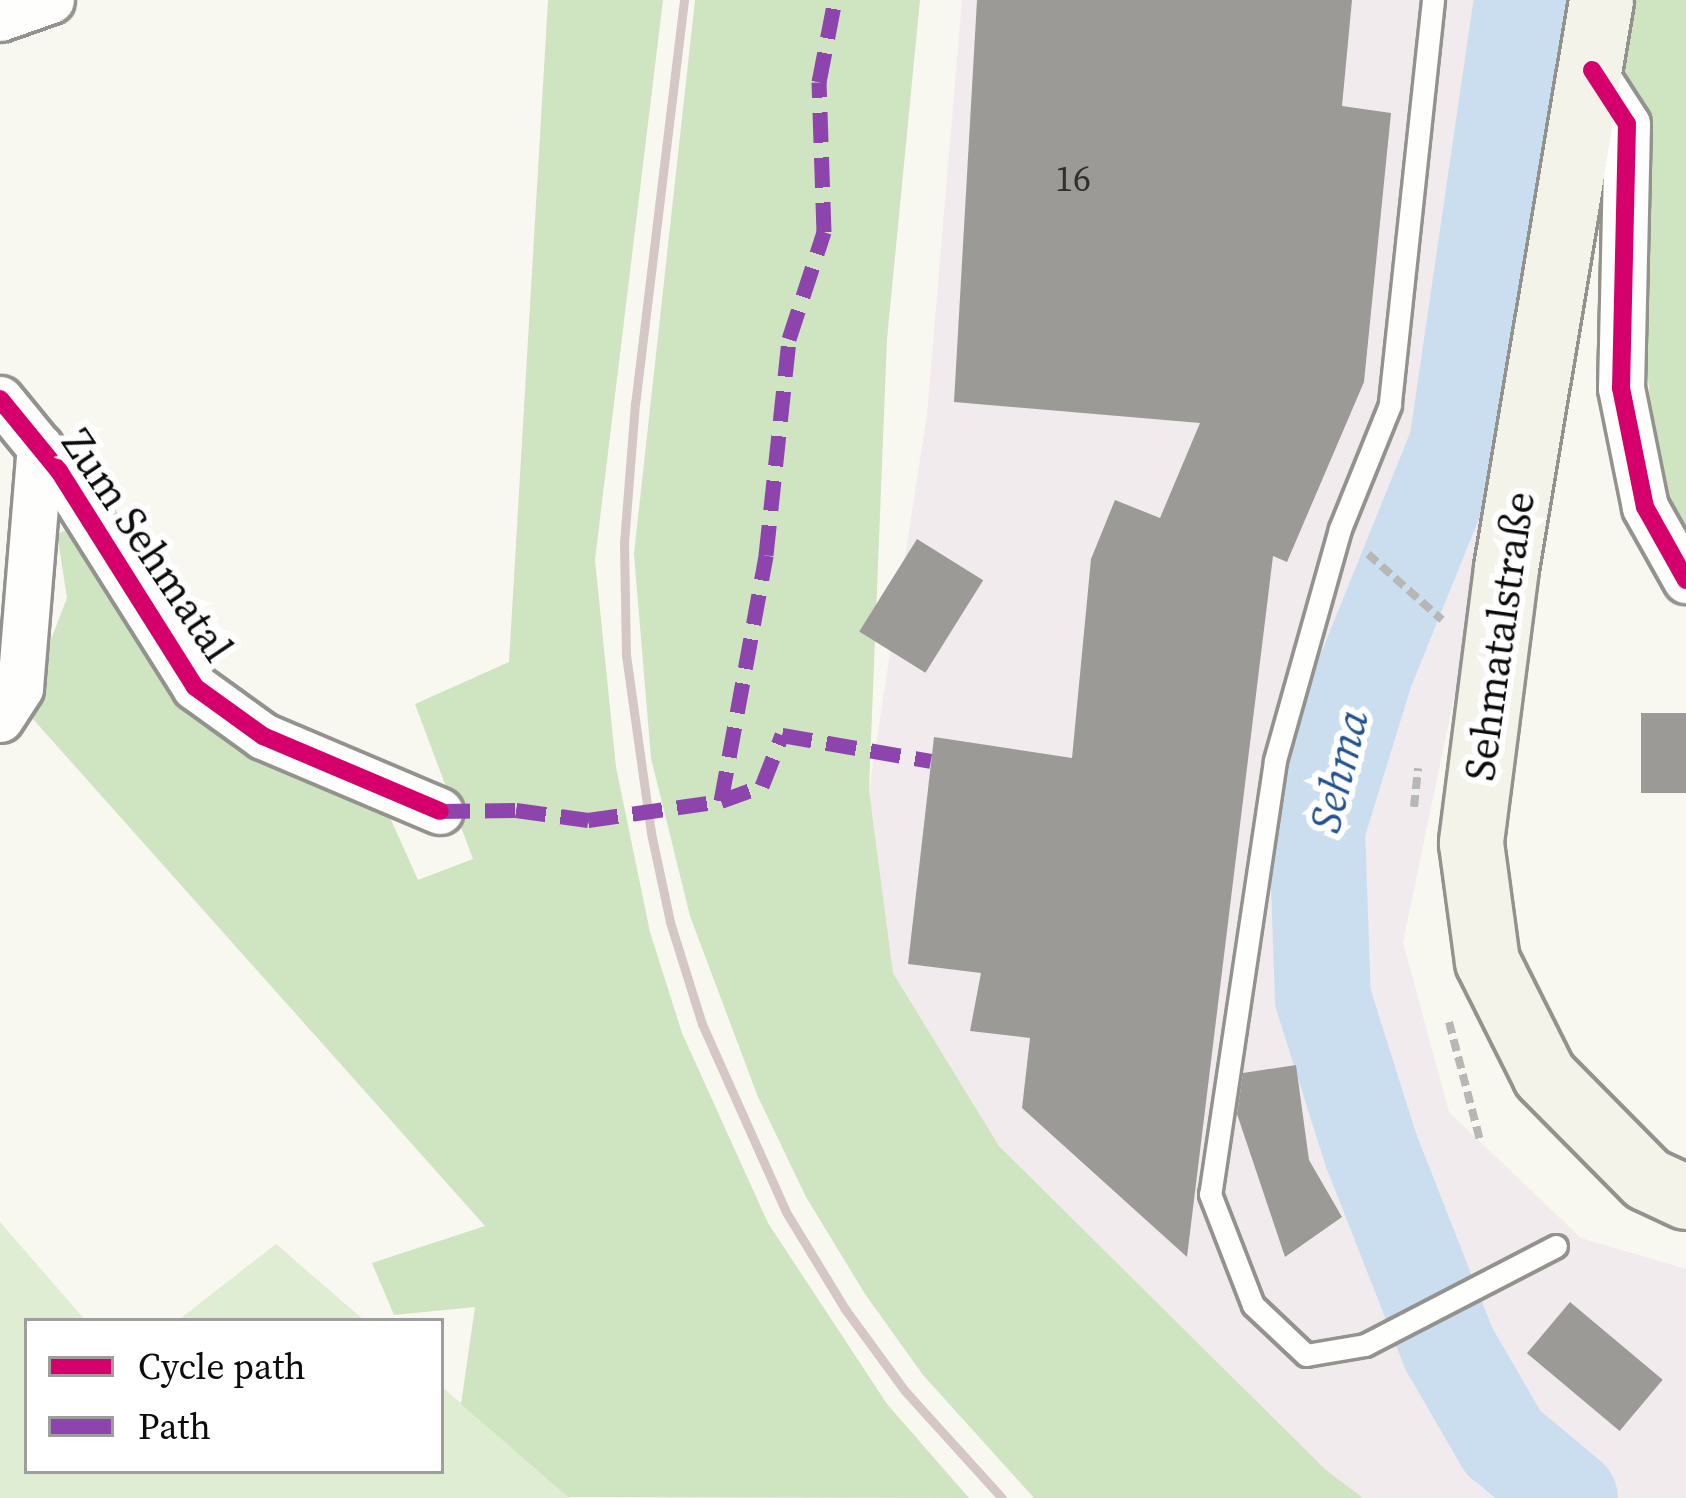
<!DOCTYPE html>
<meta charset="utf-8">
<style>
body{margin:0}
#map{position:relative;width:1686px;height:1498px;overflow:hidden;background:#f9f8f0;font-family:"Source Serif 4",serif}
div>[style]{position:absolute}
[style*='--x']{left:calc(var(--x)*1px);top:calc(var(--y)*1px);width:calc(var(--w)*1px);rotate:calc(var(--a)*1deg)}
.industrial>*{inset:0;background:#f1ebed}
.green>*{inset:0;background:#dfedd2}
.forest>*{inset:0;background:#cfe4c1}
.river>*{height:96px;margin:-48px;padding:0 48px;transform-origin:48px;border-radius:48px;background:#cadeef}
.building>*{inset:0;background:#9c9a96;transform-origin:0 0}
.path>*{height:8px;margin-top:-4px;transform-origin:0;background:repeating-linear-gradient(90deg,#b7b7b5 0 12px,transparent 0 18px)}
.roads{filter:drop-shadow(3px 0 #93928f) drop-shadow(-3px 0 #93928f) drop-shadow(0 3px #93928f) drop-shadow(0 -3px #93928f)}
.lane>*{height:21px;margin:-10.5px;padding:0 10.5px;transform-origin:10.5px;border-radius:10.5px;background:#fefefd}
.street>*{height:45px;margin:-22.5px;padding:0 22.5px;transform-origin:22.5px;border-radius:22.5px;background:#fefefd}
.secondary>*{height:63px;margin:-31.5px;padding:0 31.5px;transform-origin:31.5px;border-radius:31.5px;background:#f3f3e9}
.rail>*{height:9px;margin:-4.5px;padding:0 4.5px;transform-origin:4.5px;border-radius:4.5px;background:#d4c7c5}
.quiet>*{height:15px;margin-top:-7.5px;transform-origin:0;background:repeating-linear-gradient(90deg,#8e44ad 0 30px,transparent 0 45px)}
.cycleway>*{height:18px;margin:-9px;padding:0 9px;transform-origin:9px;border-radius:9px;background:#d6006c}
span{translate:-50% -50%;white-space:nowrap;text-align:center;line-height:1.15;-webkit-text-stroke:12px #fff;paint-order:stroke}
.number-label{font-size:36px;color:#30302e}
.number-label span{-webkit-text-stroke-width:0}
.street-label{font-size:42px;color:#0c0c0c}
.water-label{font-size:45px;color:#225390;font-style:italic}
.legend{position:absolute;left:24px;top:1318px;width:420px;height:156px;box-sizing:border-box;background:#fff;border:3px solid #9e9e9e;margin:0;padding:15px 21px;list-style:none;font-size:36px;color:#0c0c0c}
.legend li{display:flex;align-items:center;gap:24px;height:60px}
.legend b{width:60px;border:3px solid #9e9e9e}
</style>
<div id="map">
<div class="industrial">
<div style="clip-path:polygon(962px 0,1580px 0,1560px 190px,1403px 942px,1449px 1112px,1581px 1238px,1686px 1269px,1686px 1498px,1591px 1498px,1568px 1489px,1557px 1498px,1363px 1498px,1326px 1470px,999px 1146px,893px 973px,869px 790px,927px 414px)"></div>
</div>
<div class="green">
<div style="clip-path:polygon(0 1222px,86px 1321px,27px 1321px,27px 1471px,441px 1471px,441px 1386px,571px 1498px,0 1498px)"></div>
<div style="clip-path:polygon(276px 1244px,365px 1321px,177px 1321px)"></div>
</div>
<div class="forest">
<div style="clip-path:polygon(548px 0,663px 0,595px 560px,616px 767px,650px 932px,682px 1033px,768px 1223px,887px 1404px,969px 1498px,568px 1497px,461px 1404px,475px 1307px,394px 1315px,372px 1263px,485px 1226px,24px 709px,67px 598px,57px 534px,80px 524px,134px 615px,387px 811px,418px 880px,473px 859px,415px 704px,509px 662px)"></div>
<div style="clip-path:polygon(695px 0,920px 0,887px 339px,869px 790px,893px 973px,999px 1146px,1326px 1470px,1363px 1498px,1034px 1498px,923px 1375px,865px 1294px,806px 1197px,758px 1097px,690px 916px,651px 758px,634px 554px)"></div>
<div style="clip-path:polygon(1627px 0,1686px 0,1686px 541px,1659px 497px,1635px 238px,1647px 129px,1619px 58px)"></div>
</div>
<div class="river">
<div style="--x:1522;--y:0;--w:450;--a:98.3"></div>
<div style="--x:1457;--y:445;--w:246;--a:112"></div>
<div style="--x:1365;--y:673;--w:163;--a:107.1"></div>
<div style="--x:1317;--y:829;--w:169;--a:88"></div>
<div style="--x:1323;--y:998;--w:159;--a:72.5"></div>
<div style="--x:1371;--y:1150;--w:214;--a:68.6"></div>
<div style="--x:1449;--y:1349;--w:108;--a:59.9"></div>
<div style="--x:1503;--y:1442;--w:87;--a:39.9"></div>
</div>
<div class="building">
<div style="clip-path:polygon(977px 0,1352px 0,1342px 106px,1391px 113px,1364px 382px,1287px 562px,1273px 556px,1187px 1257px,1022px 1108px,1030px 1038px,970px 1031px,981px 973px,908px 964px,934px 737px,1072px 758px,1091px 559px,1115px 500px,1160px 518px,1200px 423px,954px 402px)"></div>
<div style="left:917px;top:539px;width:78px;height:109px;rotate:32deg"></div>
<div style="left:1641px;top:713px;width:45px;height:80px"></div>
<div style="clip-path:polygon(1296px 1065px,1309px 1160px,1342px 1217px,1285px 1257px,1237px 1114px,1243px 1073px)"></div>
<div style="left:1570px;top:1302px;width:121px;height:67px;rotate:40deg"></div>
</div>
<div class="path">
<div style="--x:1368;--y:554;--w:99;--a:41.7"></div>
<div style="--x:1414;--y:807;--w:39;--a:-84"></div>
<div style="--x:1449;--y:1022;--w:122;--a:75.3"></div>
</div>
<div class="roads">
<div class="lane">
<div style="--x:1433;--y:0;--w:407;--a:96.1"></div>
<div style="--x:1390;--y:405;--w:134;--a:112"></div>
<div style="--x:1340;--y:529;--w:241;--a:105.7"></div>
<div style="--x:1275;--y:761;--w:438;--a:98.5"></div>
<div style="--x:1210;--y:1194;--w:119;--a:68.8"></div>
<div style="--x:1253;--y:1305;--w:73;--a:43.3"></div>
<div style="--x:1306;--y:1355;--w:60;--a:-9.6"></div>
<div style="--x:1365;--y:1345;--w:215;--a:-27.4"></div>
</div>
<div class="street">
<div style="--x:0;--y:18;--w:54;--a:-19.4"></div>
<div style="--x:1592;--y:70;--w:64;--a:57.1"></div>
<div style="--x:1627;--y:124;--w:264;--a:91.3"></div>
<div style="--x:1621;--y:388;--w:121;--a:78.6"></div>
<div style="--x:1645;--y:507;--w:84;--a:60.7"></div>
<div style="--x:0;--y:399;--w:93;--a:50.7"></div>
<div style="--x:59;--y:471;--w:255;--a:57.8"></div>
<div style="--x:195;--y:687;--w:84;--a:35.8"></div>
<div style="--x:263;--y:736;--w:192;--a:23"></div>
<div style="--x:0;--y:719;--w:37;--a:-57"></div>
<div style="--x:20;--y:688;--w:242;--a:-85.3"></div>
</div>
<div class="secondary">
<div style="--x:1601;--y:0;--w:576;--a:99.5"></div>
<div style="--x:1506;--y:568;--w:277;--a:97.3"></div>
<div style="--x:1471;--y:843;--w:119;--a:82.3"></div>
<div style="--x:1487;--y:961;--w:127;--a:63.4"></div>
<div style="--x:1544;--y:1075;--w:146;--a:45.3"></div>
<div style="--x:1647;--y:1179;--w:43;--a:24.8"></div>
</div>
</div>
<div class="rail">
<div style="--x:684;--y:0;--w:406;--a:96.9"></div>
<div style="--x:635;--y:403;--w:139;--a:94.5"></div>
<div style="--x:624;--y:542;--w:113;--a:89"></div>
<div style="--x:626;--y:655;--w:180;--a:82"></div>
<div style="--x:651;--y:833;--w:91;--a:77.9"></div>
<div style="--x:670;--y:922;--w:107;--a:72.6"></div>
<div style="--x:702;--y:1024;--w:206;--a:65.9"></div>
<div style="--x:786;--y:1212;--w:114;--a:58.7"></div>
<div style="--x:845;--y:1309;--w:102;--a:53.8"></div>
<div style="--x:905;--y:1391;--w:144;--a:47.8"></div>
</div>
<div class="quiet">
<div style="--x:721;--y:801;--w:250;--a:-79.6"></div>
<div style="--x:766;--y:555;--w:217;--a:-83.9"></div>
<div style="--x:789;--y:339;--w:113;--a:-71.9"></div>
<div style="--x:824;--y:232;--w:150;--a:-91.9"></div>
<div style="--x:819;--y:82;--w:84;--a:-79"></div>
<div style="--x:440;--y:811;--w:76;--a:-0.8"></div>
<div style="--x:516;--y:810;--w:73;--a:7.9"></div>
<div style="--x:588;--y:820;--w:134;--a:-8.1"></div>
<div style="--x:721;--y:801;--w:44;--a:-20.1"></div>
<div style="--x:762;--y:786;--w:55;--a:-68.6"></div>
<div style="--x:782;--y:735;--w:151;--a:9.9"></div>
</div>
<div class="cycleway">
<div style="--x:1592;--y:70;--w:64;--a:57.1"></div>
<div style="--x:1627;--y:124;--w:264;--a:91.3"></div>
<div style="--x:1621;--y:388;--w:121;--a:78.6"></div>
<div style="--x:1645;--y:507;--w:84;--a:60.7"></div>
<div style="--x:0;--y:399;--w:93;--a:50.7"></div>
<div style="--x:59;--y:471;--w:255;--a:57.8"></div>
<div style="--x:195;--y:687;--w:84;--a:35.8"></div>
<div style="--x:263;--y:736;--w:192;--a:23"></div>
</div>
<div class="number-label">
<span style="left:1073px;top:179px">16</span>
</div>
<div class="street-label">
<span style="left:148px;top:545px;rotate:56deg">Zum Sehmatal</span>
<span style="left:1499px;top:636px;rotate:-82deg">Sehmatalstraße</span>
</div>
<div class="water-label">
<span style="left:1339px;top:771px;rotate:-76deg">Sehma</span>
</div>
<ul class="legend">
<li><b style="height:15px;background:#d6006c"></b>Cycle path</li>
<li><b style="height:15px;background:#8e44ad"></b>Path</li>
</ul>
</div>
